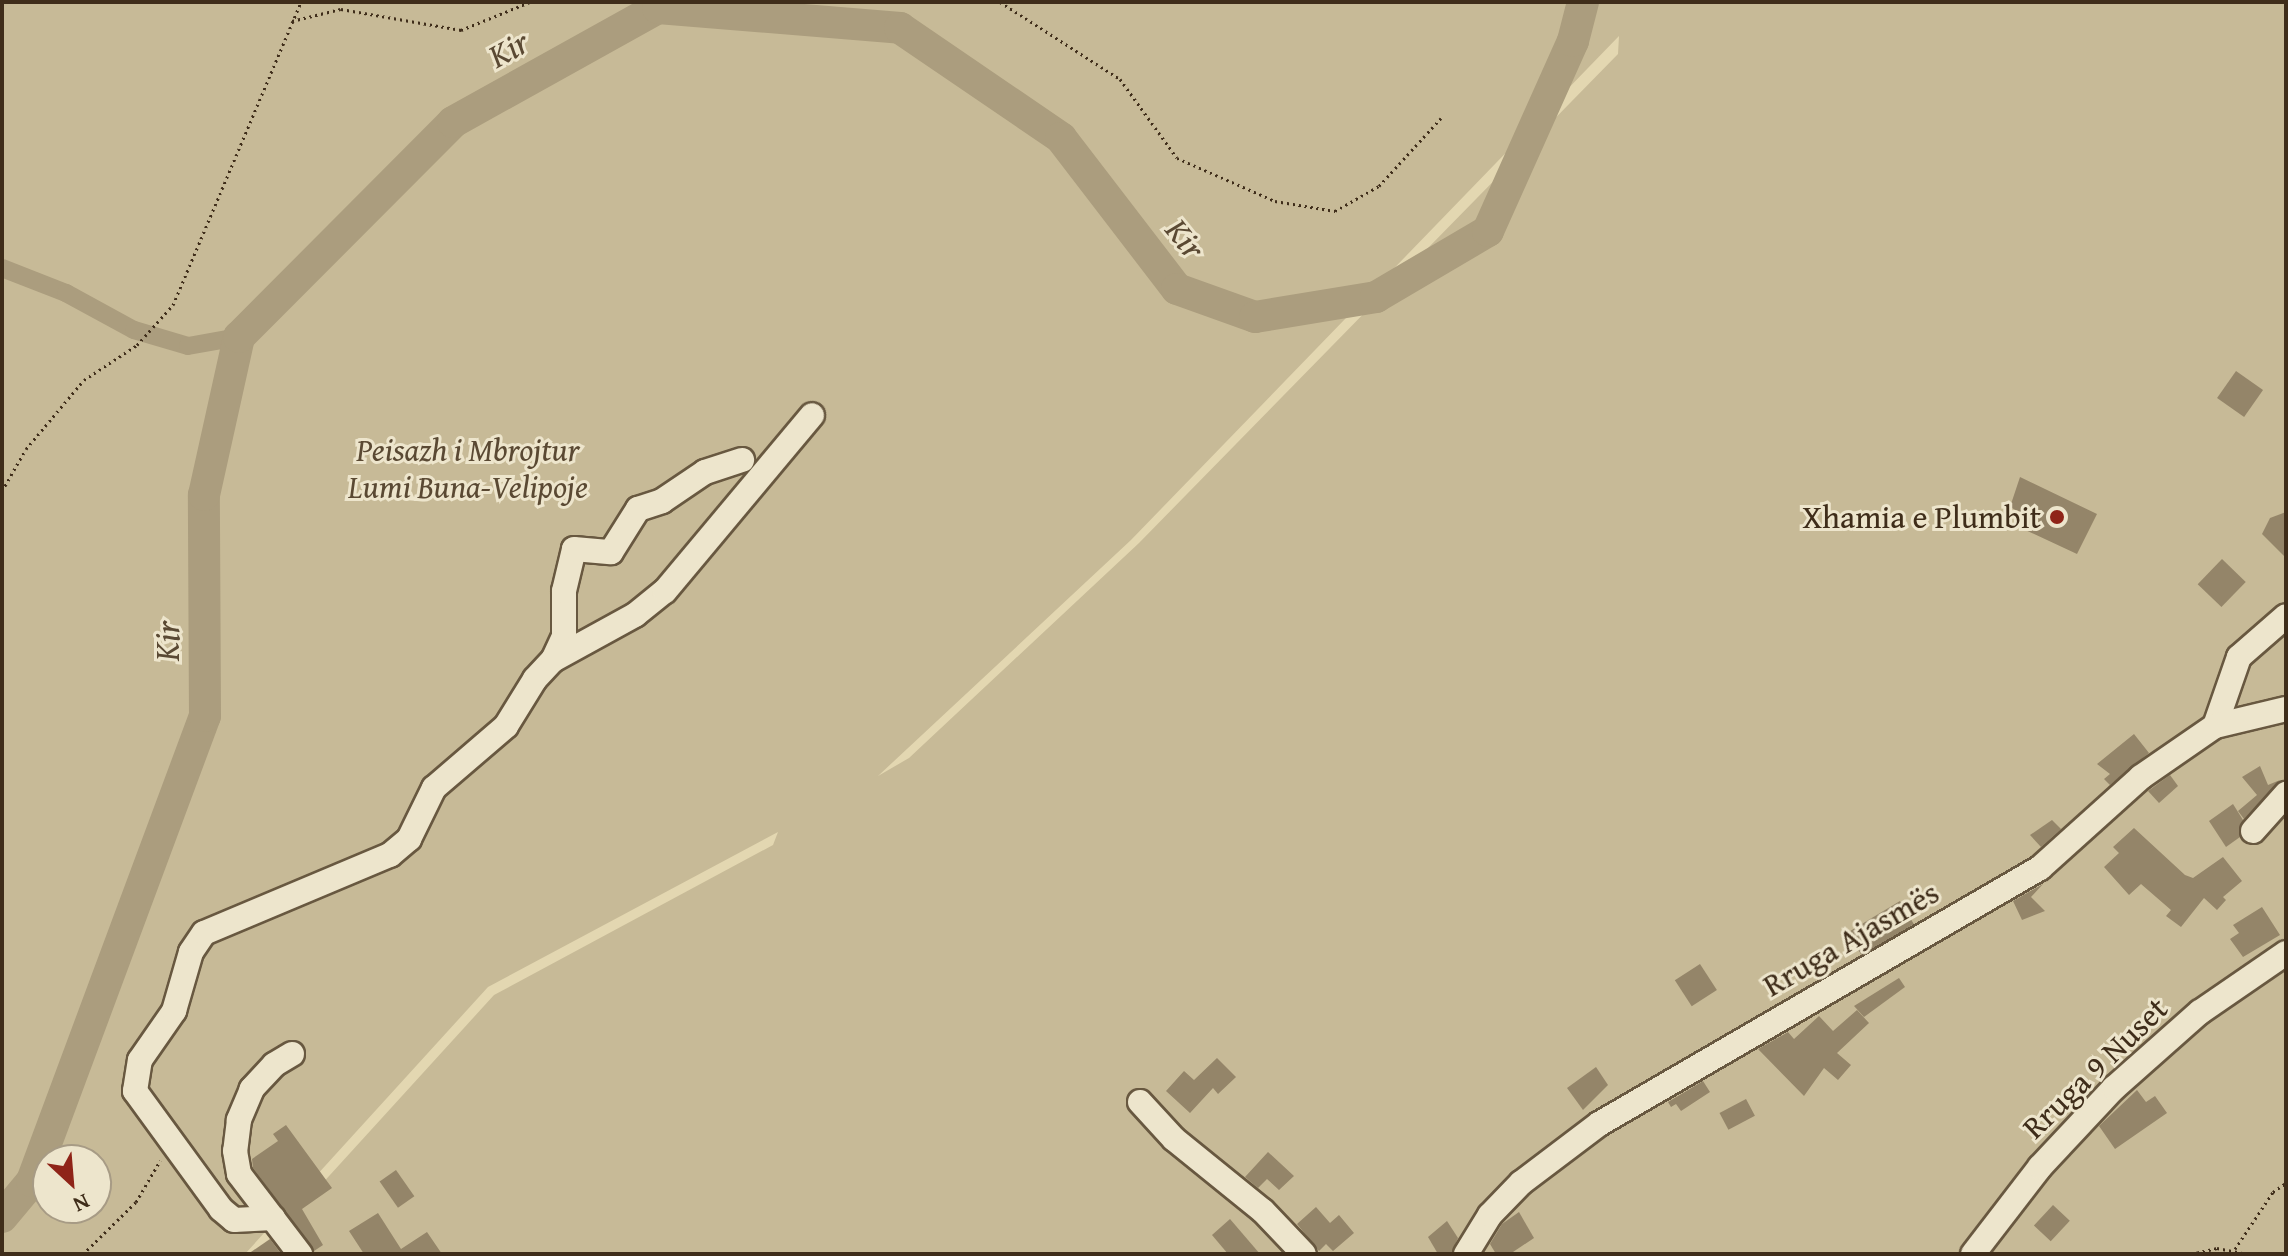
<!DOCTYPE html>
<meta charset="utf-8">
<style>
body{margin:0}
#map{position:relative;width:2288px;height:1256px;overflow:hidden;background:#e3d7b1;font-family:"Gentium Book Plus",serif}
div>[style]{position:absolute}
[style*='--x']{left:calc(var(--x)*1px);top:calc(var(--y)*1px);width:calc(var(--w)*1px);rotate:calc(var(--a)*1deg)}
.green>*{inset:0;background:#c7ba97}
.canal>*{height:18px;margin:-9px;padding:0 9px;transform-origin:9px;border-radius:9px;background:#ab9d7e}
.river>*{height:32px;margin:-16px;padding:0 16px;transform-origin:16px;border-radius:16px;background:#ab9d7e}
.building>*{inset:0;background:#948569;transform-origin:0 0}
.path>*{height:3px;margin-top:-1.5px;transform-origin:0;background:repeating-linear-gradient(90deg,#3f2d1a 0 2px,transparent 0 6px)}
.roads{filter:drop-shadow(2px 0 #685840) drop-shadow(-2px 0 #685840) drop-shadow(0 2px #685840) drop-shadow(0 -2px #685840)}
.minor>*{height:24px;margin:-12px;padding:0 12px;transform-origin:12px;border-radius:12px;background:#ede5cc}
.dots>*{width:22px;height:22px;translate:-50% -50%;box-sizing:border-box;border:4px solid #ede5cc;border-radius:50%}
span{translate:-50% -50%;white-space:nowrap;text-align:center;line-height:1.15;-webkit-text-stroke:6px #ede5cc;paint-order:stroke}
.park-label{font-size:32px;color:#5a4933;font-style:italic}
.poi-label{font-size:32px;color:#3f2d1a}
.right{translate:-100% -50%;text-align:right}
.street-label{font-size:32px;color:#3f2d1a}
.water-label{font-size:34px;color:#5a4933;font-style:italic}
.frame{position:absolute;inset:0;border:4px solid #3f2d1a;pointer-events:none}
.north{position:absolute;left:32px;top:1144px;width:80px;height:80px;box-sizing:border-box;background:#ede5cc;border:2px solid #a79b85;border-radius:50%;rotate:154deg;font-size:22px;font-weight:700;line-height:32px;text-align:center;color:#3f2d1a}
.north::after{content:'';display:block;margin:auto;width:28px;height:36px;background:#8f2418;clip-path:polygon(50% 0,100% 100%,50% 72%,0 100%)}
</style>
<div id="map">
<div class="green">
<div style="clip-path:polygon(evenodd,2px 2px,2286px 2px,2286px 1254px,258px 1254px,494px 995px,773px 845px,778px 832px,488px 987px,245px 1254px,2px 1254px,2px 2px,1619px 36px,1618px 54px,1139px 543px,909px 758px,878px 776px,1131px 540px,1619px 36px,2px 2px,48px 1160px,96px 1160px,96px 1208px,48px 1208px,48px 1160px)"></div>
</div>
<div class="canal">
<div style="--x:2;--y:268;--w:69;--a:21.3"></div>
<div style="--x:66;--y:293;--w:77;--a:28.6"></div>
<div style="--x:134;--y:330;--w:56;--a:16.5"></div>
<div style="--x:188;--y:346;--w:52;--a:-10"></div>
</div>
<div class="river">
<div style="--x:2;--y:1217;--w:47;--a:-50.2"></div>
<div style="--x:32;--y:1181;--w:496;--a:-69.6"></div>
<div style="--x:205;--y:716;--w:221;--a:-90.3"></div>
<div style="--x:204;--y:495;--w:162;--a:-77.5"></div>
<div style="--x:239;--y:337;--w:303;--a:-45.1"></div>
<div style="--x:453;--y:122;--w:235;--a:-29.1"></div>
<div style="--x:658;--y:8;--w:243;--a:4.7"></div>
<div style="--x:900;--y:28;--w:195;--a:34.3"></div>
<div style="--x:1061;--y:138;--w:190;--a:52.5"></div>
<div style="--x:1177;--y:289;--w:83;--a:19.7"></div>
<div style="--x:1255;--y:317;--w:123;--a:-9.4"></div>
<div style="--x:1376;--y:297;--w:130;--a:-30.5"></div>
<div style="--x:1488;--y:231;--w:208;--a:-65.9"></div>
<div style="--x:1573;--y:41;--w:40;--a:-75.6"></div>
</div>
<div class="building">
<div style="left:2236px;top:371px;width:33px;height:33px;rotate:35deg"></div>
<div style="clip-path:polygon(2020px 477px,2097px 514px,2077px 554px,2021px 528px,2021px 513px,2010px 507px)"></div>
<div style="clip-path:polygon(2286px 512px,2286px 558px,2262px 534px,2270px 518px)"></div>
<div style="left:2222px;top:559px;width:33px;height:35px;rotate:44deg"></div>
<div style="clip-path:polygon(2134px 734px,2149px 753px,2110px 785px,2104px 779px,2110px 774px,2097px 764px)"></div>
<div style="clip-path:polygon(2260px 766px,2268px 785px,2280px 780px,2244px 819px,2238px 811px,2257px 795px,2242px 777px)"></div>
<div style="clip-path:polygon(2170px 775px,2178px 786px,2159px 803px,2148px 791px)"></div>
<div style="clip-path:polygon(2233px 804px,2243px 820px,2240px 837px,2226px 847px,2209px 821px)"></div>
<div style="clip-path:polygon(2052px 820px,2061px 829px,2041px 847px,2030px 835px)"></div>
<div style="clip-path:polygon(2134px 828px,2185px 875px,2193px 878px,2223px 857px,2242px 881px,2223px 897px,2226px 900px,2217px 910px,2204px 898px,2181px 927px,2166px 916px,2171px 910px,2141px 884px,2129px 895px,2104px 867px,2119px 853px,2113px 847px)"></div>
<div style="clip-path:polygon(2043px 884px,2031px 897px,2045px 911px,2022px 920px,2013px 901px)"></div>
<div style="left:1900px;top:901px;width:27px;height:61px;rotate:59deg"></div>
<div style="clip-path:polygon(2262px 907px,2280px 935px,2243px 957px,2230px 939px,2239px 933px,2233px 925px)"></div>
<div style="left:1700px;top:964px;width:31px;height:30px;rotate:57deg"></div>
<div style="clip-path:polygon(1899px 978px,1905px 987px,1864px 1017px,1854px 1006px)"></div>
<div style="clip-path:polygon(1857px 1010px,1869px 1023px,1837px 1053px,1851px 1065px,1838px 1080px,1824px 1068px,1804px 1096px,1758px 1049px,1788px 1032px,1794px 1039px,1819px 1016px,1833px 1031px)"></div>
<div style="clip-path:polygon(1217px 1058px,1236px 1077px,1218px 1094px,1213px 1088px,1190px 1113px,1166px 1091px,1184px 1071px,1194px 1080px)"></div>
<div style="clip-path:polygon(1596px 1067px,1608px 1085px,1583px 1110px,1567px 1088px)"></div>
<div style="clip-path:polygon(1703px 1081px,1710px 1092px,1681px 1111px,1676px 1104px,1671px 1107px,1668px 1102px)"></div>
<div style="clip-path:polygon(2137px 1090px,2146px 1102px,2155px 1096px,2167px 1113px,2115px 1149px,2099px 1126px)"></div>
<div style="left:1746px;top:1099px;width:19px;height:30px;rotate:62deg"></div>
<div style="clip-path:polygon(286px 1125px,332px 1188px,302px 1209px,323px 1245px,314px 1251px,253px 1168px,252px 1159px,278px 1141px,273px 1134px)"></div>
<div style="clip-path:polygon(1268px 1152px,1294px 1176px,1279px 1190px,1267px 1179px,1258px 1188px,1245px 1177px)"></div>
<div style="left:396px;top:1170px;width:32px;height:20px;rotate:55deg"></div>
<div style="left:2053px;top:1205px;width:23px;height:28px;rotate:43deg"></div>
<div style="clip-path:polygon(1316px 1207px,1330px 1223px,1339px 1215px,1354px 1233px,1333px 1251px,1326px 1244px,1319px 1251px,1297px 1224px)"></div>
<div style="clip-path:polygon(1519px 1212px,1534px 1238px,1510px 1254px,1496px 1254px,1490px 1244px,1502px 1224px)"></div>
<div style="clip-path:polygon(378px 1213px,401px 1249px,427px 1232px,442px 1254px,364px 1254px,349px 1231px)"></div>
<div style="clip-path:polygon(1230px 1219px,1260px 1254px,1228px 1254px,1212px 1235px)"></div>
<div style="clip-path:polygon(1447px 1221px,1458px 1238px,1451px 1254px,1438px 1254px,1428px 1237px)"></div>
<div style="clip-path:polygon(270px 1239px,281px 1254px,248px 1254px)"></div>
</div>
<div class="path">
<div style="--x:1000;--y:2;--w:143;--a:32.7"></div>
<div style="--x:1120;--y:79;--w:97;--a:54.2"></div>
<div style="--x:1177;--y:158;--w:107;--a:23.7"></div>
<div style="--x:1275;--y:201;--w:61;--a:9.5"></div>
<div style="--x:1335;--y:211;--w:51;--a:-29.6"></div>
<div style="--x:1379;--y:186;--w:92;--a:-47.6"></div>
<div style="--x:292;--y:21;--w:50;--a:-13.8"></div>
<div style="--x:341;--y:9;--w:122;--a:9.9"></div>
<div style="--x:461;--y:30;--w:74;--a:-22.1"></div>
<div style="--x:2;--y:491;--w:48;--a:-60.3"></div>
<div style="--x:26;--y:449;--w:90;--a:-50"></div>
<div style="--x:84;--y:380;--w:64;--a:-33.4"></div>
<div style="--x:137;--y:345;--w:54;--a:-48"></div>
<div style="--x:173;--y:305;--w:329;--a:-67.1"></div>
<div style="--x:2235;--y:1249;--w:69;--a:-56.3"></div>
<div style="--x:2273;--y:1192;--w:16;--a:-35"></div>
<div style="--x:83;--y:1254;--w:74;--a:-44.5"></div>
<div style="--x:136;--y:1202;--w:48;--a:-59.7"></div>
<div style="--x:2191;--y:1254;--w:27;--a:-13"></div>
<div style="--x:2217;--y:1248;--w:32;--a:11"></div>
</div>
<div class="roads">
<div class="minor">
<div style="--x:553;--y:660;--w:26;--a:-65"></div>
<div style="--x:564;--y:636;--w:45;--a:-90"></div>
<div style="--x:564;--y:591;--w:43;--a:-76.6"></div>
<div style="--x:574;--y:549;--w:37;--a:5"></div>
<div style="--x:611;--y:552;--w:51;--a:-57.9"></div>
<div style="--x:638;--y:509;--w:25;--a:-18"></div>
<div style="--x:662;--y:501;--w:52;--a:-34"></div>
<div style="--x:705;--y:472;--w:39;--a:-18"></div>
<div style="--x:2215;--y:726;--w:73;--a:-70.8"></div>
<div style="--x:2239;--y:657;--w:62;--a:-41.1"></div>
<div style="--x:2253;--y:831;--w:50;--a:-48.3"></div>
<div style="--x:292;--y:1054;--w:21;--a:149"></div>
<div style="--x:274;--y:1065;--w:33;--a:133"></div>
<div style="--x:252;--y:1089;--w:34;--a:113"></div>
<div style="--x:239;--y:1120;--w:31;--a:97"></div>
<div style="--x:235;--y:1151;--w:23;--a:80"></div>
<div style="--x:239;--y:1174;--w:101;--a:52.7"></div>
<div style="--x:1140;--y:1102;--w:50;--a:47.4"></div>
<div style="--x:1174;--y:1139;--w:114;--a:39"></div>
<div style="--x:1263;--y:1211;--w:59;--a:46.4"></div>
<div style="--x:273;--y:1218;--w:39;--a:177"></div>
<div style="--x:234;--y:1220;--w:17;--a:-140"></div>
<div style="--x:221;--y:1209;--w:146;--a:-126.1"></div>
<div style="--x:135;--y:1091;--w:31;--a:-81"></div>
<div style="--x:140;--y:1060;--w:60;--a:-55.2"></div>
<div style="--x:174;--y:1011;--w:61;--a:-73.9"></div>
<div style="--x:191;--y:952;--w:23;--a:-56"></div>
<div style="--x:204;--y:933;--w:202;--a:-22.8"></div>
<div style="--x:390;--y:855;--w:25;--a:-40"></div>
<div style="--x:409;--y:839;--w:57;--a:-63.9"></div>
<div style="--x:434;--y:788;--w:95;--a:-40.7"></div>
<div style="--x:506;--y:726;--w:55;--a:-58.3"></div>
<div style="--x:535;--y:679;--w:26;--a:-47"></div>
<div style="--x:553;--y:660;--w:94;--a:-28.8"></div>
<div style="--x:635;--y:615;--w:38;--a:-39"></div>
<div style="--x:665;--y:591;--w:229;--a:-50.1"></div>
<div style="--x:1466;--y:1254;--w:46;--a:-58.4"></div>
<div style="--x:1490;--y:1215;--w:45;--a:-45.9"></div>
<div style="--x:1521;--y:1183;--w:98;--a:-37.1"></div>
<div style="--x:1599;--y:1124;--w:510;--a:-30.14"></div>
<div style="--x:2040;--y:868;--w:136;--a:-42"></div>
<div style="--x:2141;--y:777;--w:90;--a:-34.6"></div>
<div style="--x:2215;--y:726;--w:73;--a:-13.5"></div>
<div style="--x:1973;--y:1254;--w:110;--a:-52.4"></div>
<div style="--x:2040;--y:1167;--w:108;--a:-46.9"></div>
<div style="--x:2114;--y:1088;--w:115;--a:-41.5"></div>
<div style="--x:2200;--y:1012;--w:104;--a:-34.5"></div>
</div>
</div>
<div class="dots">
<div style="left:2057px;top:517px;background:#8f2418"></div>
</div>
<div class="park-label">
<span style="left:468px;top:469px">Peisazh i Mbrojtur<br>Lumi Buna-Velipoje</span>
</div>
<div class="poi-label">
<span class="right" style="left:2041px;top:517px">Xhamia e Plumbit</span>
</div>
<div class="street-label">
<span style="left:1851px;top:939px;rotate:-30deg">Rruga Ajasmës</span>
<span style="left:2095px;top:1068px;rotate:-44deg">Rruga 9 Nuset</span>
</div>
<div class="water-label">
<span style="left:508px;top:48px;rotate:-29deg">Kir</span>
<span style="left:1186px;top:238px;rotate:51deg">Kir</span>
<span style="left:167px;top:641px;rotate:-90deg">Kir</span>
</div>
<div class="frame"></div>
<div class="north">N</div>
</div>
